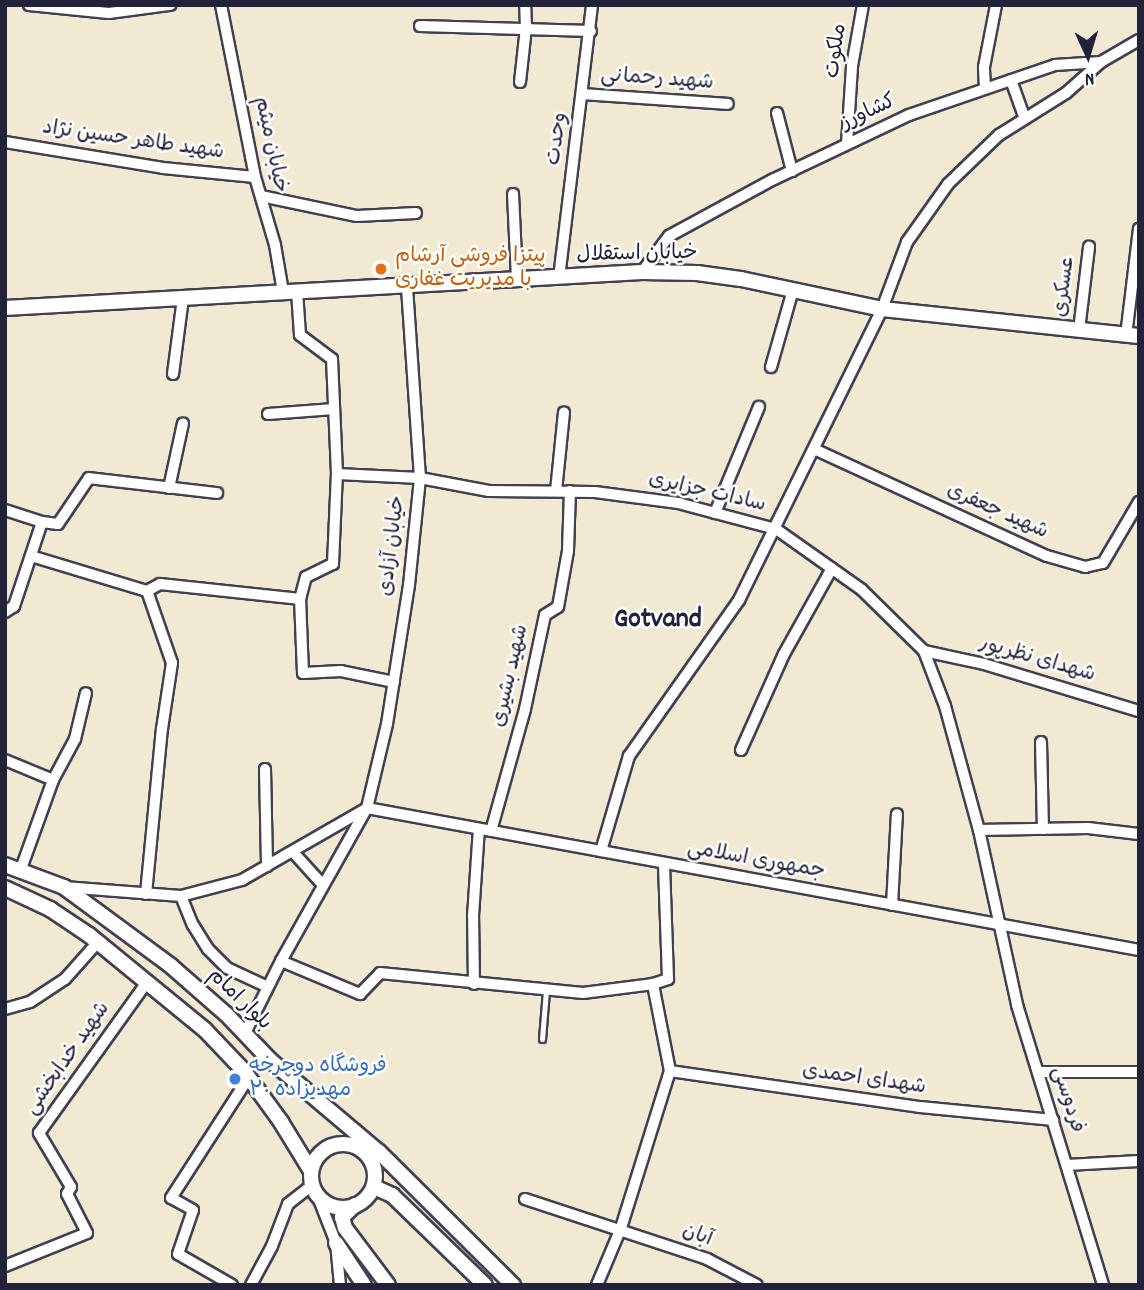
<!DOCTYPE html>
<meta charset="utf-8">
<style>
body{margin:0}
#map{position:relative;width:1144px;height:1290px;overflow:hidden;background:#f1e9d2;font-family:Dekko,"Playpen Sans Arabic",sans-serif}
div>[style]{position:absolute}
[style*='--x']{left:calc(var(--x)*1px);top:calc(var(--y)*1px);width:calc(var(--w)*1px);rotate:calc(var(--a)*1deg)}
.roads{filter:drop-shadow(2px 0 #414052) drop-shadow(-2px 0 #414052) drop-shadow(0 2px #414052) drop-shadow(0 -2px #414052)}
.service>*{height:5px;margin:-2.5px;padding:0 2.5px;transform-origin:2.5px;border-radius:2.5px;background:#fff}
.minor>*{height:10px;margin:-5px;padding:0 5px;transform-origin:5px;border-radius:5px;background:#fff}
.tertiary>*{height:14px;margin:-7px;padding:0 7px;transform-origin:7px;border-radius:7px;background:#fff}
.tertiary>.ring{margin:-7px;padding:0;box-sizing:content-box;background:none;border:14px solid #fff;border-radius:50%}
.dots>*{width:19px;height:19px;translate:-50% -50%;box-sizing:border-box;border:4px solid #fff;border-radius:50%}
span{translate:-50% -50%;white-space:nowrap;text-align:center;line-height:1.15;-webkit-text-stroke:5px #fff;paint-order:stroke}
.street-label{font-size:21px;color:#22223b}
.food-label{font-size:21px;color:#c56008}
.left{translate:0 -50%;text-align:left}
.shop-label{font-size:21px;color:#366cbe}
.district-label{font-size:28px;color:#22223b;font-weight:700}
.frame{position:absolute;inset:0;border:7px solid #22223b;pointer-events:none}
.north{position:absolute;left:1053px;top:21px;width:70px;height:70px;-webkit-text-stroke:5px #fff;paint-order:stroke;rotate:176deg;font-size:19px;font-weight:700;line-height:28px;text-align:center;color:#22223b}
.north::after{content:'';display:block;margin:auto;width:24px;height:32px;background:#22223b;clip-path:polygon(50% 0,100% 100%,50% 72%,0 100%)}
</style>
<div id="map">
<div class="roads">
<div class="service">
<div style="--x:542;--y:1039;--w:49;--a:-85.3"></div>
</div>
<div class="minor">
<div style="--x:29;--y:5;--w:80;--a:5.7"></div>
<div style="--x:109;--y:13;--w:62;--a:-7.5"></div>
<div style="--x:221;--y:5;--w:175;--a:78.8"></div>
<div style="--x:255;--y:177;--w:71;--a:73.6"></div>
<div style="--x:275;--y:245;--w:48;--a:80.3"></div>
<div style="--x:420;--y:26;--w:171;--a:1.7"></div>
<div style="--x:1011;--y:80;--w:41;--a:70.3"></div>
<div style="--x:520;--y:82;--w:54;--a:-83.7"></div>
<div style="--x:526;--y:28;--w:23;--a:-92"></div>
<div style="--x:985;--y:88;--w:21;--a:-93"></div>
<div style="--x:984;--y:67;--w:63;--a:-79"></div>
<div style="--x:583;--y:94;--w:145;--a:3.9"></div>
<div style="--x:777;--y:113;--w:60;--a:75.5"></div>
<div style="--x:5;--y:142;--w:160;--a:9.3"></div>
<div style="--x:163;--y:168;--w:92;--a:5.6"></div>
<div style="--x:847;--y:144;--w:78;--a:-86.3"></div>
<div style="--x:852;--y:66;--w:62;--a:-79.8"></div>
<div style="--x:513;--y:194;--w:86;--a:87.3"></div>
<div style="--x:261;--y:196;--w:98;--a:11.8"></div>
<div style="--x:357;--y:216;--w:59;--a:-2.9"></div>
<div style="--x:642;--y:272;--w:45;--a:-53.1"></div>
<div style="--x:669;--y:236;--w:119;--a:-28.5"></div>
<div style="--x:774;--y:179;--w:149;--a:-25.4"></div>
<div style="--x:909;--y:115;--w:154;--a:-18.9"></div>
<div style="--x:1055;--y:65;--w:46;--a:-3.7"></div>
<div style="--x:1101;--y:62;--w:44;--a:-30.1"></div>
<div style="--x:559;--y:278;--w:275;--a:-83.1"></div>
<div style="--x:297;--y:291;--w:44;--a:86.1"></div>
<div style="--x:300;--y:335;--w:40;--a:37"></div>
<div style="--x:332;--y:359;--w:115;--a:87.5"></div>
<div style="--x:1079;--y:330;--w:84;--a:-83.1"></div>
<div style="--x:1126;--y:336;--w:108;--a:-83.1"></div>
<div style="--x:771;--y:367;--w:80;--a:-74.1"></div>
<div style="--x:173;--y:374;--w:77;--a:-82.5"></div>
<div style="--x:268;--y:414;--w:66;--a:-4.3"></div>
<div style="--x:814;--y:449;--w:256;--a:24.7"></div>
<div style="--x:1047;--y:556;--w:40;--a:16"></div>
<div style="--x:1085;--y:567;--w:18;--a:-13"></div>
<div style="--x:1103;--y:563;--w:71;--a:-59.5"></div>
<div style="--x:169;--y:488;--w:66;--a:-77.8"></div>
<div style="--x:556;--y:491;--w:79;--a:-84.2"></div>
<div style="--x:5;--y:510;--w:39;--a:18"></div>
<div style="--x:42;--y:522;--w:89;--a:108.4"></div>
<div style="--x:14;--y:606;--w:11;--a:146"></div>
<div style="--x:715;--y:513;--w:115;--a:-67.5"></div>
<div style="--x:42;--y:522;--w:16;--a:7"></div>
<div style="--x:58;--y:524;--w:55;--a:-56"></div>
<div style="--x:89;--y:478;--w:129;--a:6.7"></div>
<div style="--x:31;--y:556;--w:121;--a:16.8"></div>
<div style="--x:147;--y:591;--w:15;--a:-28"></div>
<div style="--x:160;--y:584;--w:141;--a:6.1"></div>
<div style="--x:924;--y:651;--w:61;--a:12.2"></div>
<div style="--x:984;--y:664;--w:162;--a:16.9"></div>
<div style="--x:394;--y:682;--w:54;--a:-168.3"></div>
<div style="--x:341;--y:671;--w:38;--a:177"></div>
<div style="--x:303;--y:673;--w:74;--a:-92.3"></div>
<div style="--x:300;--y:599;--w:23;--a:-75"></div>
<div style="--x:306;--y:577;--w:30;--a:-26"></div>
<div style="--x:333;--y:564;--w:90;--a:-87.5"></div>
<div style="--x:337;--y:474;--w:83;--a:2.8"></div>
<div style="--x:420;--y:478;--w:70;--a:10.7"></div>
<div style="--x:489;--y:491;--w:106;--a:0.5"></div>
<div style="--x:595;--y:492;--w:84;--a:7.5"></div>
<div style="--x:678;--y:503;--w:101;--a:14.9"></div>
<div style="--x:776;--y:529;--w:105;--a:35.3"></div>
<div style="--x:862;--y:590;--w:87;--a:44.5"></div>
<div style="--x:924;--y:651;--w:59;--a:69.1"></div>
<div style="--x:945;--y:706;--w:129;--a:74.7"></div>
<div style="--x:979;--y:830;--w:179;--a:77.7"></div>
<div style="--x:1017;--y:1005;--w:293;--a:72.9"></div>
<div style="--x:1041;--y:742;--w:87;--a:88.7"></div>
<div style="--x:741;--y:750;--w:105;--a:-65.9"></div>
<div style="--x:784;--y:654;--w:98;--a:-60.8"></div>
<div style="--x:5;--y:760;--w:52;--a:22.6"></div>
<div style="--x:53;--y:780;--w:95;--a:109.8"></div>
<div style="--x:265;--y:769;--w:97;--a:88.8"></div>
<div style="--x:53;--y:780;--w:47;--a:-61.8"></div>
<div style="--x:75;--y:739;--w:47;--a:-76.6"></div>
<div style="--x:979;--y:830;--w:109;--a:-1.1"></div>
<div style="--x:1088;--y:828;--w:51;--a:6.7"></div>
<div style="--x:491;--y:831;--w:127;--a:-74.4"></div>
<div style="--x:525;--y:709;--w:96;--a:-78"></div>
<div style="--x:545;--y:615;--w:15;--a:-32"></div>
<div style="--x:558;--y:607;--w:57;--a:-79.9"></div>
<div style="--x:568;--y:551;--w:60;--a:-88.1"></div>
<div style="--x:601;--y:851;--w:99;--a:-73.6"></div>
<div style="--x:629;--y:756;--w:191;--a:-54.8"></div>
<div style="--x:739;--y:600;--w:324;--a:-63.8"></div>
<div style="--x:882;--y:309;--w:72;--a:-69.5"></div>
<div style="--x:907;--y:242;--w:71;--a:-54.7"></div>
<div style="--x:948;--y:184;--w:71;--a:-43.9"></div>
<div style="--x:999;--y:135;--w:79;--a:-32.1"></div>
<div style="--x:1066;--y:93;--w:47;--a:-41.5"></div>
<div style="--x:293;--y:852;--w:45;--a:47.7"></div>
<div style="--x:64;--y:887;--w:117;--a:4.4"></div>
<div style="--x:181;--y:896;--w:63;--a:-14.7"></div>
<div style="--x:242;--y:880;--w:144;--a:-29.9"></div>
<div style="--x:367;--y:808;--w:785;--a:10.42"></div>
<div style="--x:146;--y:894;--w:166;--a:-84.5"></div>
<div style="--x:162;--y:729;--w:67;--a:-81.4"></div>
<div style="--x:172;--y:663;--w:76;--a:-109.1"></div>
<div style="--x:181;--y:896;--w:31;--a:68"></div>
<div style="--x:193;--y:925;--w:28;--a:58"></div>
<div style="--x:208;--y:949;--w:27;--a:45"></div>
<div style="--x:227;--y:968;--w:45;--a:24.9"></div>
<div style="--x:892;--y:905;--w:91;--a:-86.9"></div>
<div style="--x:281;--y:961;--w:86;--a:22.7"></div>
<div style="--x:360;--y:994;--w:29;--a:-46"></div>
<div style="--x:380;--y:973;--w:204;--a:5.6"></div>
<div style="--x:583;--y:993;--w:71;--a:-7.3"></div>
<div style="--x:474;--y:984;--w:68;--a:-90.8"></div>
<div style="--x:473;--y:916;--w:87;--a:-86.1"></div>
<div style="--x:5;--y:1009;--w:26;--a:-16"></div>
<div style="--x:30;--y:1002;--w:42;--a:-33.3"></div>
<div style="--x:65;--y:979;--w:50;--a:-48.3"></div>
<div style="--x:245;--y:1033;--w:80;--a:-63.4"></div>
<div style="--x:281;--y:961;--w:176;--a:-60.7"></div>
<div style="--x:367;--y:808;--w:86;--a:-76.6"></div>
<div style="--x:387;--y:724;--w:141;--a:-81"></div>
<div style="--x:409;--y:585;--w:108;--a:-84.1"></div>
<div style="--x:420;--y:478;--w:192;--a:-93.9"></div>
<div style="--x:670;--y:1071;--w:253;--a:8.2"></div>
<div style="--x:920;--y:1107;--w:134;--a:5.6"></div>
<div style="--x:1038;--y:1072;--w:101;--a:0"></div>
<div style="--x:1067;--y:1165;--w:72;--a:-3.2"></div>
<div style="--x:318;--y:1197;--w:49;--a:68.6"></div>
<div style="--x:336;--y:1243;--w:42;--a:84.6"></div>
<div style="--x:525;--y:1199;--w:192;--a:18.2"></div>
<div style="--x:707;--y:1259;--w:56;--a:27.5"></div>
<div style="--x:5;--y:1266;--w:88;--a:-21.9"></div>
<div style="--x:87;--y:1233;--w:44;--a:-117.1"></div>
<div style="--x:67;--y:1194;--w:8;--a:-60"></div>
<div style="--x:71;--y:1187;--w:63;--a:-120.7"></div>
<div style="--x:39;--y:1133;--w:187;--a:-54.4"></div>
<div style="--x:232;--y:1285;--w:62;--a:-150.1"></div>
<div style="--x:178;--y:1254;--w:46;--a:-71.2"></div>
<div style="--x:193;--y:1210;--w:25;--a:-151"></div>
<div style="--x:171;--y:1198;--w:144;--a:-57.2"></div>
<div style="--x:251;--y:1285;--w:44;--a:-61.7"></div>
<div style="--x:272;--y:1246;--w:45;--a:-69.1"></div>
<div style="--x:288;--y:1204;--w:31;--a:-38"></div>
<div style="--x:597;--y:1285;--w:62;--a:-67.2"></div>
<div style="--x:621;--y:1228;--w:164;--a:-72.7"></div>
<div style="--x:670;--y:1071;--w:89;--a:-101.1"></div>
<div style="--x:653;--y:984;--w:16;--a:-18"></div>
<div style="--x:668;--y:979;--w:116;--a:-92"></div>
</div>
<div class="tertiary">
<div style="--x:5;--y:308;--w:638;--a:-3.23"></div>
<div style="--x:642;--y:272;--w:55;--a:1"></div>
<div style="--x:697;--y:273;--w:44;--a:7.8"></div>
<div style="--x:741;--y:279;--w:144;--a:12"></div>
<div style="--x:882;--y:309;--w:258;--a:6"></div>
<div style="--x:5;--y:865;--w:63;--a:20.4"></div>
<div style="--x:64;--y:887;--w:133;--a:36.4"></div>
<div style="--x:171;--y:966;--w:74;--a:41.2"></div>
<div style="--x:227;--y:1015;--w:62;--a:46.3"></div>
<div style="--x:270;--y:1060;--w:143;--a:40.2"></div>
<div style="--x:379;--y:1152;--w:189;--a:44.8"></div>
<div style="--x:5;--y:888;--w:50;--a:25"></div>
<div style="--x:50;--y:909;--w:47;--a:33.7"></div>
<div style="--x:89;--y:935;--w:150;--a:39.3"></div>
<div style="--x:205;--y:1030;--w:57;--a:46.4"></div>
<div style="--x:244;--y:1071;--w:63;--a:54"></div>
<div style="--x:281;--y:1122;--w:57;--a:58.5"></div>
<div class="ring" style="left:311px;top:1144px;width:50px;height:50px"></div>
<div style="--x:374;--y:1187;--w:20;--a:24"></div>
<div style="--x:392;--y:1195;--w:129;--a:44.1"></div>
<div style="--x:355;--y:1205;--w:18;--a:137"></div>
<div style="--x:342;--y:1217;--w:11;--a:75"></div>
<div style="--x:345;--y:1228;--w:71;--a:53"></div>
<div style="--x:336;--y:1243;--w:50;--a:56.3"></div>
</div>
</div>
<div class="dots">
<div style="left:381px;top:269px;background:#e8710a"></div>
<div style="left:235px;top:1079px;background:#3f7fe0"></div>
</div>
<div class="street-label">
<span style="left:837px;top:51px;rotate:-82deg">ملکوت</span>
<span style="left:657px;top:80px;rotate:4deg">شهید رحمانی</span>
<span style="left:869px;top:113px;rotate:-25deg">کشاورز</span>
<span style="left:558px;top:139px;rotate:-82deg">وحدت</span>
<span style="left:133px;top:141px;rotate:8deg">شهید طاهر حسین نژاد</span>
<span style="left:270px;top:145px;rotate:78deg">خیابان میثم</span>
<span style="left:637px;top:255px;rotate:-1deg">خیابان استقلال</span>
<span style="left:1065px;top:287px;rotate:-83deg">عسکری</span>
<span style="left:707px;top:493px;rotate:13deg">سادات جزایری</span>
<span style="left:997px;top:512px;rotate:24deg">شهید جعفری</span>
<span style="left:393px;top:546px;rotate:-83deg">خیابان آزادی</span>
<span style="left:1037px;top:660px;rotate:16deg">شهدای نظرپور</span>
<span style="left:511px;top:676px;rotate:-77deg">شهید بشیری</span>
<span style="left:756px;top:861px;rotate:10deg">جمهوری اسلامی</span>
<span style="left:239px;top:1000px;rotate:44deg">بلوار امام</span>
<span style="left:68px;top:1059px;rotate:-55deg">شهید خدابخشی</span>
<span style="left:864px;top:1080px;rotate:8deg">شهدای احمدی</span>
<span style="left:1067px;top:1100px;rotate:73deg">فردوسی</span>
<span style="left:697px;top:1236px;rotate:21deg">آبان</span>
</div>
<div class="food-label">
<span class="left" style="left:395px;top:269px">پیتزا فروشی آرشام<br>با مدیریت غفاری</span>
</div>
<div class="shop-label">
<span class="left" style="left:249px;top:1079px">فروشگاه دوچرخه<br>۲۰ مهدیزاده</span>
</div>
<div class="district-label">
<span style="left:658px;top:621px">Gotvand</span>
</div>
<div class="frame"></div>
<div class="north">N</div>
</div>
